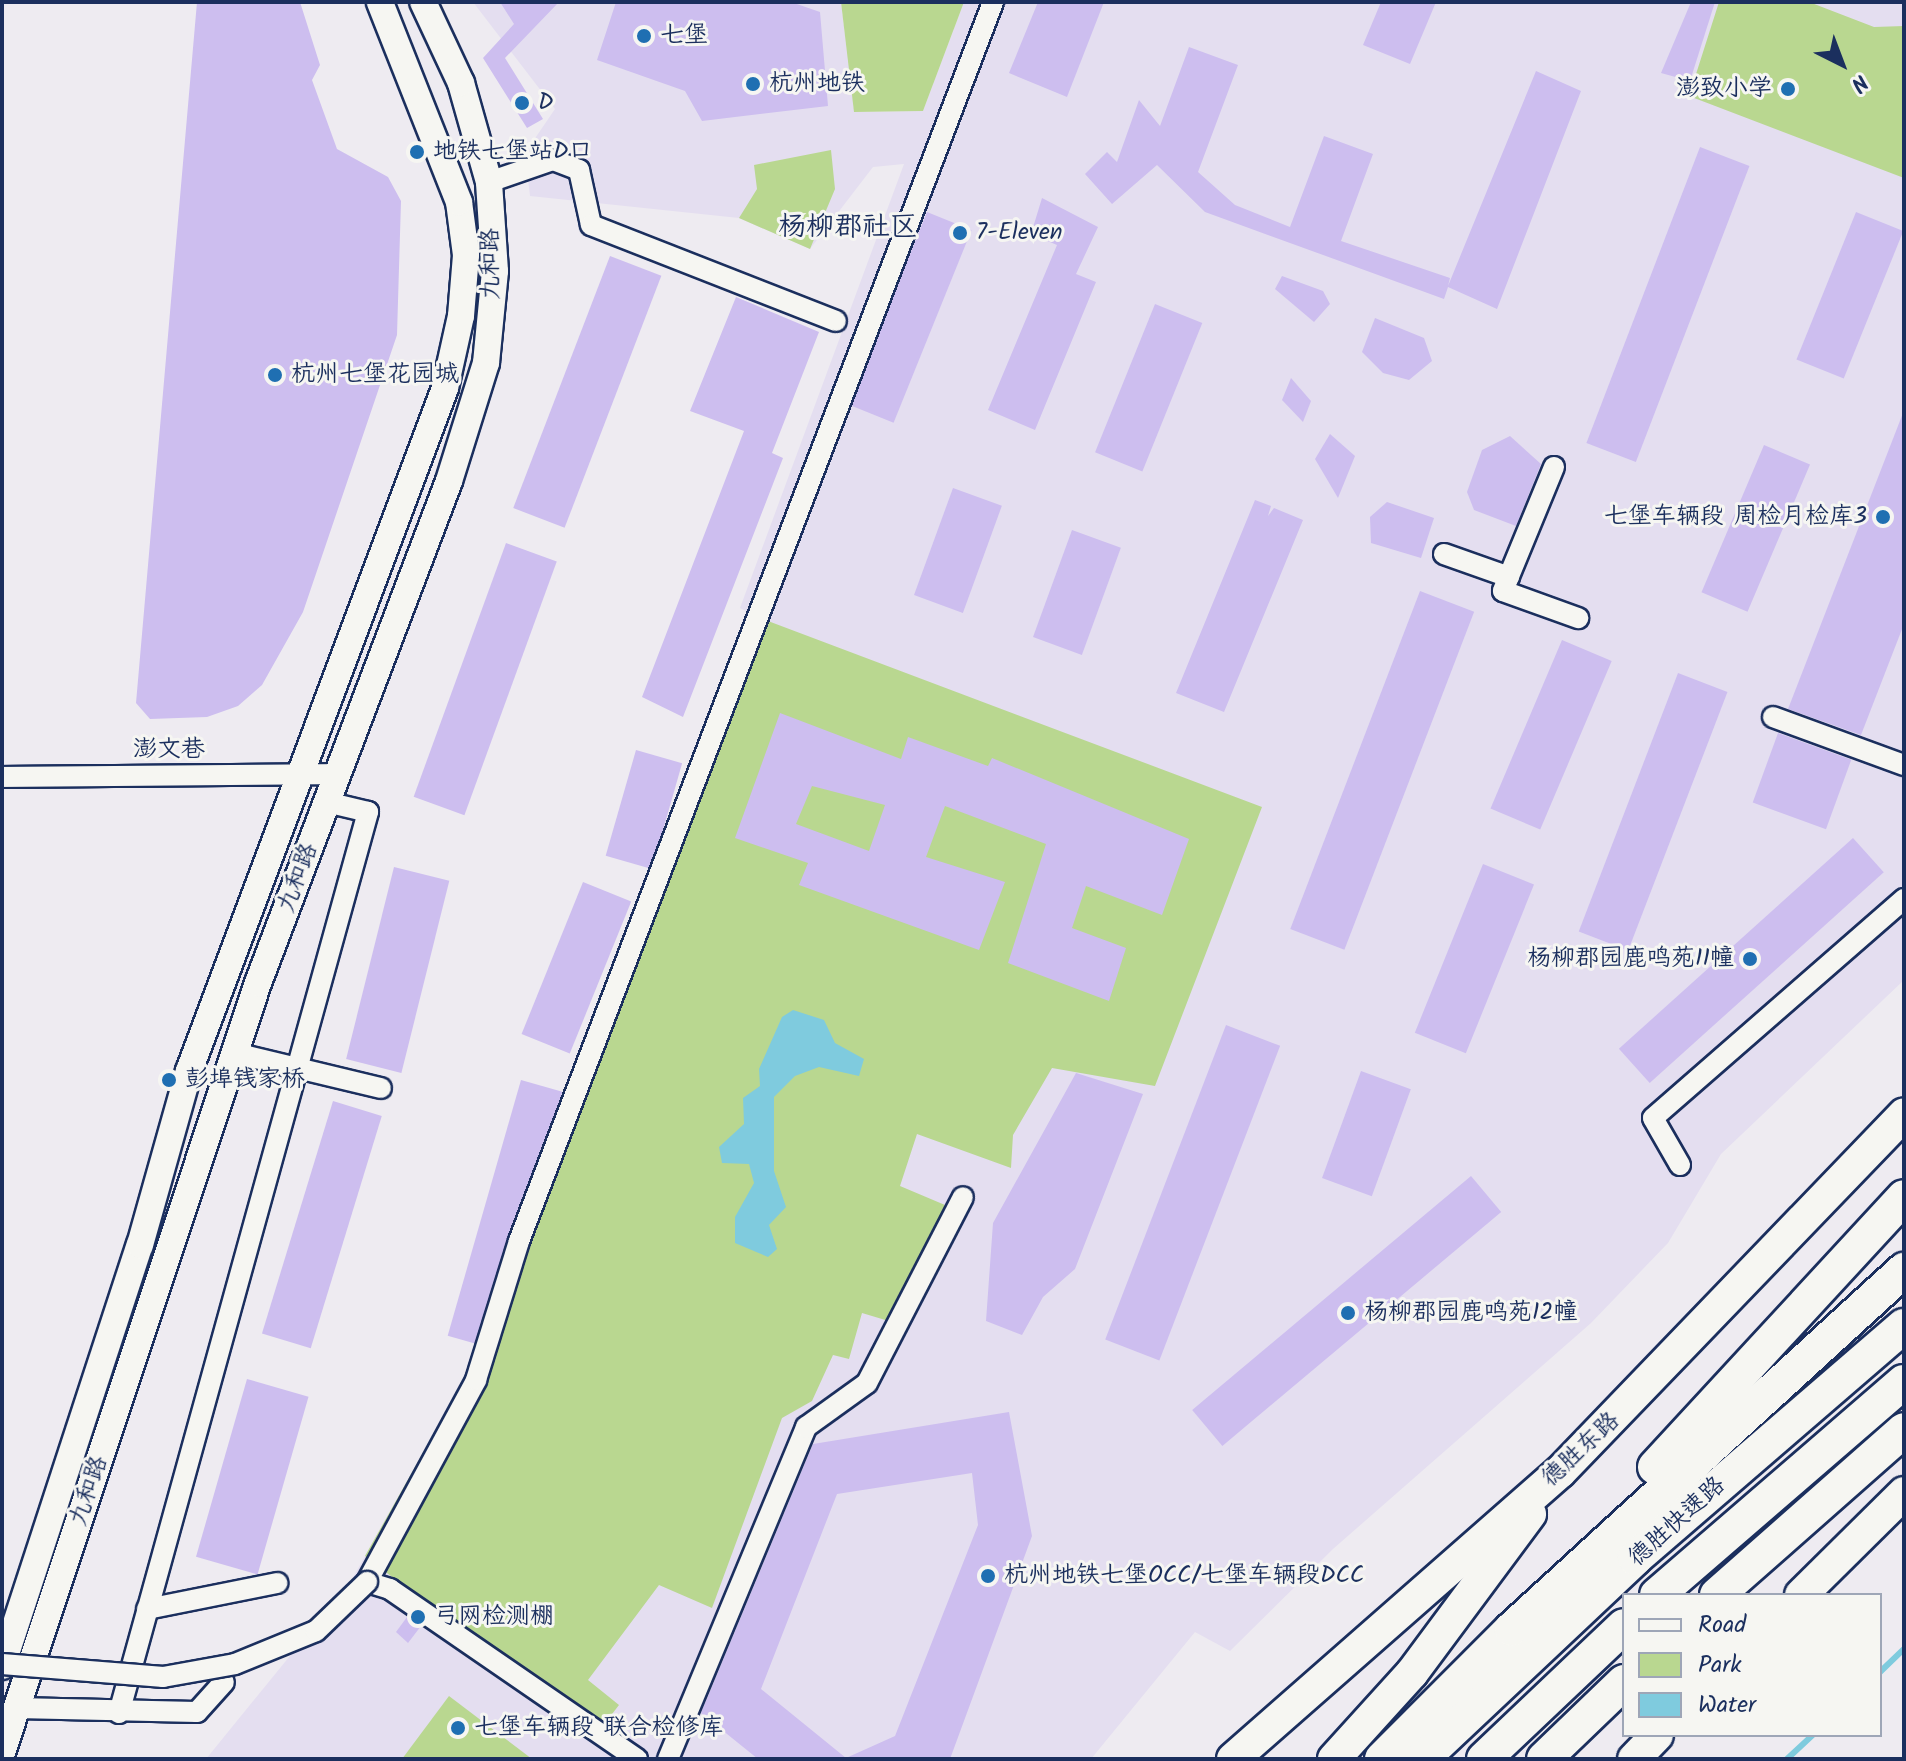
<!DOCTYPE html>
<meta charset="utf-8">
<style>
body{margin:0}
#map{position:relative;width:1906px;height:1761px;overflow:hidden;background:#eeebf1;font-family:Kalam,"LXGW WenKai TC",sans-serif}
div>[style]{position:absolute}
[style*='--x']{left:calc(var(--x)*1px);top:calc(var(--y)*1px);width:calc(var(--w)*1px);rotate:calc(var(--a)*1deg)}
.built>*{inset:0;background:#e4def0}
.green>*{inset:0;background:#b9d790}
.water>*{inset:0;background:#7fcbde}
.stream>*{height:6px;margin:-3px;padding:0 3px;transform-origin:3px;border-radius:3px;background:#7fcbde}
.building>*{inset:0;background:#cdbeef;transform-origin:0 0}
.roads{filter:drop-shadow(2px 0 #1b2f5e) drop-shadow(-2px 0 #1b2f5e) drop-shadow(0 2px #1b2f5e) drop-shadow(0 -2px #1b2f5e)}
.minor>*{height:20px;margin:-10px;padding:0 10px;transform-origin:10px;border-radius:10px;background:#f6f6f2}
.tertiary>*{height:26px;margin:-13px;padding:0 13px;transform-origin:13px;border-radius:13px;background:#f6f6f2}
.primary>*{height:32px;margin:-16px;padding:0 16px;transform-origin:16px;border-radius:16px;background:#f6f6f2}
.trunk>*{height:34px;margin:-17px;padding:0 17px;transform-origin:17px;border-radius:17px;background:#f6f6f2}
.bridges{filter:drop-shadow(2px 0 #1b2f5e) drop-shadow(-2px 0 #1b2f5e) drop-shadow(0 2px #1b2f5e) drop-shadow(0 -2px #1b2f5e)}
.minor-bridge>*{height:20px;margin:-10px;padding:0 10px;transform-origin:10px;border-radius:10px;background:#f6f6f2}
.dots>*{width:22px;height:22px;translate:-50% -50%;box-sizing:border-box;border:4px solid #f6f6f2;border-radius:50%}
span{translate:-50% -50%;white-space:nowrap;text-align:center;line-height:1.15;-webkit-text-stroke:6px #f6f6f2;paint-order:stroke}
.poi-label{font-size:24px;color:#1b2f5e}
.left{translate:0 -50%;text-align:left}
.right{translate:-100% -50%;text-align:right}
.street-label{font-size:24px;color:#1b2f5e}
.quarter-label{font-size:28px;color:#1b2f5e}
.frame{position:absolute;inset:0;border:4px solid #1b2f5e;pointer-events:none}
.legend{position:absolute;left:1622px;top:1593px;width:260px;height:144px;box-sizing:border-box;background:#f6f6f2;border:2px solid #9ea6b7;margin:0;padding:10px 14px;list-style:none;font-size:24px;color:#1b2f5e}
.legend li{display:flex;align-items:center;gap:16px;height:40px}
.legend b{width:40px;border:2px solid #9ea6b7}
.north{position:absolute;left:1802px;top:24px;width:80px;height:80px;-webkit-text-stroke:6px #f6f6f2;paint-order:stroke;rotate:138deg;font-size:22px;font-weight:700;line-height:32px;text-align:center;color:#1b2f5e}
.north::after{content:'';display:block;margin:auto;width:28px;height:36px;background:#1b2f5e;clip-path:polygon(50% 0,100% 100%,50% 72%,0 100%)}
</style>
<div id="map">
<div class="built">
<div style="clip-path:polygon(473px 2px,841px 2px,855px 112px,923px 111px,964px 2px,1904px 2px,1904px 980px,1721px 1154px,1668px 1243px,1591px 1323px,1333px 1549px,1230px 1651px,1195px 1632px,1091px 1759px,206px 1759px,351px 1581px,511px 1296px,768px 622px,740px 608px,904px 164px,873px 167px,810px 249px,739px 218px,530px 196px,525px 153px,555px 109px)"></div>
</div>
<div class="green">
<div style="clip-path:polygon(841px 2px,964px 2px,923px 111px,854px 112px)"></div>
<div style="clip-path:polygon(1719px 2px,1809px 2px,1874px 27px,1904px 26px,1904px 178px,1689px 96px)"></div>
<div style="clip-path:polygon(831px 150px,835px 189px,810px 249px,739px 218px,757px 189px,754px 165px)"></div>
<div style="clip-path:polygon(768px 621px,1262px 807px,1155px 1086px,1052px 1068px,1013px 1135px,1011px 1168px,917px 1134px,900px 1186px,945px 1205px,892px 1322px,862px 1313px,849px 1359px,833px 1355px,812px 1401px,782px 1418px,712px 1608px,659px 1585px,588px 1680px,619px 1705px,596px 1735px,365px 1556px,511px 1296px)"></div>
<div style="clip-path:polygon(449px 1696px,532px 1759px,402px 1759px)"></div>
</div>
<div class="water">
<div style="clip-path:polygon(793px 1010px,824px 1020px,835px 1043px,864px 1059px,859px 1076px,819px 1067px,795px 1076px,774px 1097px,774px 1171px,786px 1207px,769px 1225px,777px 1249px,768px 1257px,735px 1243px,735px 1217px,754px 1183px,749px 1164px,722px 1163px,719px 1147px,744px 1124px,743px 1098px,760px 1086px,759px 1069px,782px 1017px)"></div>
</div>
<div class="stream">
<div style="--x:1880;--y:1672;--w:33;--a:-44"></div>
<div style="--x:1787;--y:1759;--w:35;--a:-43"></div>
</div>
<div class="building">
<div style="clip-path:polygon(197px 2px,300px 2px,320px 65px,312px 80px,337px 149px,388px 177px,401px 201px,397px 335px,303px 612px,262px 685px,238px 706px,207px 717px,150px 719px,136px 703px)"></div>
<div style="clip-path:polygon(500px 2px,559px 2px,505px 58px,543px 119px,527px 128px,483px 58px,514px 24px)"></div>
<div style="clip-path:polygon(616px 2px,791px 2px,820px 12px,828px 106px,702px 121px,685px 91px,597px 60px)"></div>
<div style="clip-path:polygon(1038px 2px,1104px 2px,1067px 97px,1009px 73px)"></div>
<div style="clip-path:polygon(1381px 2px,1436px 2px,1410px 64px,1363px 45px)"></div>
<div style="clip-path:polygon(1691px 2px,1715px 2px,1690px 81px,1661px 73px)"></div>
<div style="clip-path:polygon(1189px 47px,1238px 65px,1198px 172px,1235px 205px,1290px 227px,1324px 136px,1373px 154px,1341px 241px,1450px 278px,1448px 286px,1536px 71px,1581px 91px,1497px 309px,1448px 287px,1444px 299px,1205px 212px,1157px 165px,1112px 204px,1085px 174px,1107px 152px,1117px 162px,1139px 100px,1160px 126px)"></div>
<div style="left:1700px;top:147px;width:53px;height:317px;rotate:21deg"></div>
<div style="clip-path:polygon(1042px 198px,1098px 227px,1076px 274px,1096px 282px,1035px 430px,988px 410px,1057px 245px,1031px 234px)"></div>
<div style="left:927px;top:212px;width:48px;height:208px;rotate:22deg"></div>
<div style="left:1856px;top:212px;width:51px;height:159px;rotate:22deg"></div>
<div style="left:610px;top:256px;width:55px;height:270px;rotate:21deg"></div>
<div style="clip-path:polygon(1282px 276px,1323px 291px,1330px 304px,1314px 322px,1275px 289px)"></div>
<div style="clip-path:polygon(736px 297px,819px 332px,772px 453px,783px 458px,683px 717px,642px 697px,744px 431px,690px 411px)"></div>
<div style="left:1155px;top:304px;width:51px;height:160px;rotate:22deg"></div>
<div style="clip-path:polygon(1375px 318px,1424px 338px,1432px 361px,1409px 380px,1383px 373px,1362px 352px)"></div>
<div style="clip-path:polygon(1291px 378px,1311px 401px,1303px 422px,1282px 400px)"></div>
<div style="clip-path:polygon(1903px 413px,1904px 624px,1861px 735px,1788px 709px)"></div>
<div style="clip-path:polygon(1330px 434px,1355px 456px,1338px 498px,1315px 459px)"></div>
<div style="clip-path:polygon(1510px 436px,1541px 464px,1516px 526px,1474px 510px,1467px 492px,1482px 450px)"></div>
<div style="left:1764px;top:445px;width:50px;height:160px;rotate:23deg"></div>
<div style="left:953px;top:488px;width:52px;height:114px;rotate:20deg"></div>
<div style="clip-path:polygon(1255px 500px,1271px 506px,1268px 516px,1274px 508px,1303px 520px,1224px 712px,1176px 693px)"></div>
<div style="clip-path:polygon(1387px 502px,1434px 518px,1421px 558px,1371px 543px,1370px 517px)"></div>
<div style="left:1072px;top:530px;width:52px;height:114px;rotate:20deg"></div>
<div style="left:506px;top:543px;width:54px;height:270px;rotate:20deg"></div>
<div style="left:1420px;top:591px;width:58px;height:362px;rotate:21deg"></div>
<div style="left:1562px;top:640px;width:54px;height:183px;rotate:23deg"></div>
<div style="left:1678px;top:673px;width:53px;height:277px;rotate:21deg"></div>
<div style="clip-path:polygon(evenodd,780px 713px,901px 759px,908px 737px,988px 766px,992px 758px,1189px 839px,1162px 915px,1086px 886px,1072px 928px,1126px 948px,1109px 1001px,1008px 963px,1046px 844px,945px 806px,926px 857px,1005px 882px,979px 950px,799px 885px,808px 863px,735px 838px,780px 713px,812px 786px,885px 805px,869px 851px,796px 824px,812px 786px)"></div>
<div style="left:1778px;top:733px;width:78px;height:74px;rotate:20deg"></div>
<div style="left:636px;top:750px;width:48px;height:110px;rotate:16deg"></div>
<div style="left:1853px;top:838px;width:46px;height:315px;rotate:48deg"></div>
<div style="left:1483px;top:864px;width:55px;height:182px;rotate:22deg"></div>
<div style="left:394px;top:867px;width:57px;height:198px;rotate:14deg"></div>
<div style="left:583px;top:882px;width:52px;height:164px;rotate:22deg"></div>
<div style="left:1226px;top:1025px;width:58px;height:337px;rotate:21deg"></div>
<div style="left:1361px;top:1071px;width:53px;height:114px;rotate:20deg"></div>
<div style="clip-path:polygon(1076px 1073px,1143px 1094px,1075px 1269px,1043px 1297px,1022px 1335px,986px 1321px,993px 1223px)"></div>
<div style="left:521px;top:1080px;width:43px;height:266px;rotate:16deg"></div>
<div style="left:333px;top:1101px;width:51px;height:243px;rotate:17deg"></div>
<div style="left:1471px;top:1176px;width:47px;height:364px;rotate:50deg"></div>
<div style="left:247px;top:1379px;width:64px;height:185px;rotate:16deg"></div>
<div style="clip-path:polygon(evenodd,1009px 1412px,1032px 1536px,950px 1759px,758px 1759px,701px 1713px,813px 1444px,1009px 1412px,972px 1473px,978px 1525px,895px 1736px,846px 1758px,761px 1689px,837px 1494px,972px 1473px)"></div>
<div style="clip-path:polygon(407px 1617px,421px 1626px,408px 1643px,396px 1632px)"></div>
</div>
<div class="roads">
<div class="minor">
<div style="--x:489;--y:182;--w:68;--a:-19"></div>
<div style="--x:553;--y:160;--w:28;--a:21"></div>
<div style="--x:579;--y:170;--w:56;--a:77.7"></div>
<div style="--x:591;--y:225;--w:263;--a:21.4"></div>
<div style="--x:1554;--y:467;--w:134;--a:112.4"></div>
<div style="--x:1503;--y:591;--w:80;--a:19.8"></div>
<div style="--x:1444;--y:554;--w:69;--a:19.5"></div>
<div style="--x:1773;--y:717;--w:140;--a:20.1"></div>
<div style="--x:2;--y:777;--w:335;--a:-0.5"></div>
<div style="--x:235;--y:1053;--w:150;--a:13.5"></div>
<div style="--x:1680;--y:1165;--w:54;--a:-119.9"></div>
<div style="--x:1653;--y:1118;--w:333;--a:-41.1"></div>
<div style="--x:147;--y:1609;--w:133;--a:-11.3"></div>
<div style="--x:16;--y:1708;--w:181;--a:1.3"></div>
<div style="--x:197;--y:1712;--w:40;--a:-48"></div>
<div style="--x:119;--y:1713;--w:935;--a:-74.55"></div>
<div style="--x:368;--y:812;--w:43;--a:-166.6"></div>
<div style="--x:637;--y:1759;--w:300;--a:-145.5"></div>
<div style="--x:390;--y:1589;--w:24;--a:-163"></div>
<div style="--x:367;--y:1582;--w:230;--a:-61.6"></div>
<div style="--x:476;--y:1380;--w:145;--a:-72.8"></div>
<div style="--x:519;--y:1241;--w:1327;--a:-69.06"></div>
<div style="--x:668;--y:1759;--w:360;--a:-67.4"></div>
<div style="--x:806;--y:1427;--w:75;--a:-35.8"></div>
<div style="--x:867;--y:1383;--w:209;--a:-62.7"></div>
</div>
<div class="tertiary">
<div style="--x:2;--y:1666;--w:443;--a:-71.9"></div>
<div style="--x:140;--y:1245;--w:181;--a:-74.3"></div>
<div style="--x:189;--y:1071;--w:729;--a:-69.45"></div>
<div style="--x:445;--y:388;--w:74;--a:-77.5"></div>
<div style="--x:461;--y:316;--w:61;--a:-85.3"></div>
<div style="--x:466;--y:255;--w:53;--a:-97.5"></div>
<div style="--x:459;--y:202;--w:215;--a:-111.6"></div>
<div style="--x:2;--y:1752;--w:810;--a:-71.59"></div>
<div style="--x:258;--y:983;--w:537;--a:-69.17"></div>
<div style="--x:449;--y:481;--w:124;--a:-72.6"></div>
<div style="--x:486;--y:363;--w:92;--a:-84.4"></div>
<div style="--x:495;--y:271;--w:89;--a:-93.9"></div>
<div style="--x:489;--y:182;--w:103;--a:-105.8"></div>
<div style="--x:461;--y:83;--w:89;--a:-115.1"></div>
</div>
<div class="primary">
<div style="--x:1801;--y:1595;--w:145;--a:-44.7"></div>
<div style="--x:1233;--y:1759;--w:435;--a:-41.3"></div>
<div style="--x:1560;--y:1472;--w:496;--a:-46.1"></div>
<div style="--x:1334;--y:1759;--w:116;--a:-47.8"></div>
<div style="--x:1412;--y:1673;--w:198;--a:-53.4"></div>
<div style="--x:1634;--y:1759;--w:33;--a:-46"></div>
</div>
<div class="trunk">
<div style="--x:1655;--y:1467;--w:367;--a:-47.3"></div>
<div style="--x:1657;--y:1595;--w:326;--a:-40.8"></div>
<div style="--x:1717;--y:1595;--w:249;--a:-41.4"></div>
<div style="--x:1382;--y:1759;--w:184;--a:-45"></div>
<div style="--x:1512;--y:1629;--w:532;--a:-42.48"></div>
<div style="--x:1422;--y:1759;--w:293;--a:-43.3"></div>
<div style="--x:1635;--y:1558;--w:355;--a:-40.8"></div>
<div style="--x:1484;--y:1759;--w:193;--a:-43.5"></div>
<div style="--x:1544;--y:1759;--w:111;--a:-43.9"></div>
</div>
</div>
<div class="bridges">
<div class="minor-bridge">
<div style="--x:2;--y:1664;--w:162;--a:4.6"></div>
<div style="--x:163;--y:1677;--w:73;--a:-10.2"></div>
<div style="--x:235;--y:1664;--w:87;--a:-22.2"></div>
<div style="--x:316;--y:1631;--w:71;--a:-43.9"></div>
</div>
</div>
<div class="dots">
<div style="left:644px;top:36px;background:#1f6fb2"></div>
<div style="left:753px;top:84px;background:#1f6fb2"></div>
<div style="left:1788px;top:89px;background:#1f6fb2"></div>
<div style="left:522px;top:103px;background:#1f6fb2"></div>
<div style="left:417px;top:152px;background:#1f6fb2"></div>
<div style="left:960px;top:233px;background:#1f6fb2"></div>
<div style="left:275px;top:375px;background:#1f6fb2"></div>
<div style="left:1883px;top:517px;background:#1f6fb2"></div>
<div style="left:1750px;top:959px;background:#1f6fb2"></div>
<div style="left:169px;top:1080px;background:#1f6fb2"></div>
<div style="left:1348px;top:1313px;background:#1f6fb2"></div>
<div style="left:988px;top:1576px;background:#1f6fb2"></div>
<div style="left:418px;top:1617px;background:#1f6fb2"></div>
<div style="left:458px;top:1728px;background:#1f6fb2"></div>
</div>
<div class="poi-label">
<span class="left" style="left:660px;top:36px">七堡</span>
<span class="left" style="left:769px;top:84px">杭州地铁</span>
<span class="right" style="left:1772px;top:89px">澎致小学</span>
<span class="left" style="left:538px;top:103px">D</span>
<span class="left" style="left:433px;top:152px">地铁七堡站D口</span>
<span class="left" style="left:976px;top:233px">7-Eleven</span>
<span class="left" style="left:291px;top:375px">杭州七堡花园城</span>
<span class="right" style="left:1867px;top:517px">七堡车辆段 周检月检库3</span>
<span class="right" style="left:1734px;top:959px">杨柳郡园鹿鸣苑11幢</span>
<span class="left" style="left:185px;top:1080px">彭埠钱家桥</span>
<span class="left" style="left:1364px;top:1313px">杨柳郡园鹿鸣苑12幢</span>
<span class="left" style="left:1004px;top:1576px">杭州地铁七堡OCC/七堡车辆段DCC</span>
<span class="left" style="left:434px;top:1617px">弓网检测棚</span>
<span class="left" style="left:474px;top:1728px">七堡车辆段 联合检修库</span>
</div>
<div class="street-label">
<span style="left:491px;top:264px;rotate:-90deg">九和路</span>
<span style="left:169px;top:750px">澎文巷</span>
<span style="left:298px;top:878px;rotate:-69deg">九和路</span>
<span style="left:1581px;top:1450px;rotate:-43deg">德胜东路</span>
<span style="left:89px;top:1491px;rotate:-71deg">九和路</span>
<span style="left:1677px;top:1522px;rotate:-42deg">德胜快速路</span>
</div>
<div class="quarter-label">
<span style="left:848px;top:228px">杨柳郡社区</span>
</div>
<div class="frame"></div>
<ul class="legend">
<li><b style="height:10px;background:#f6f6f2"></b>Road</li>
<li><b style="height:22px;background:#b9d790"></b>Park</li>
<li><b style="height:22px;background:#7fcbde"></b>Water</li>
</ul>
<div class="north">N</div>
</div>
